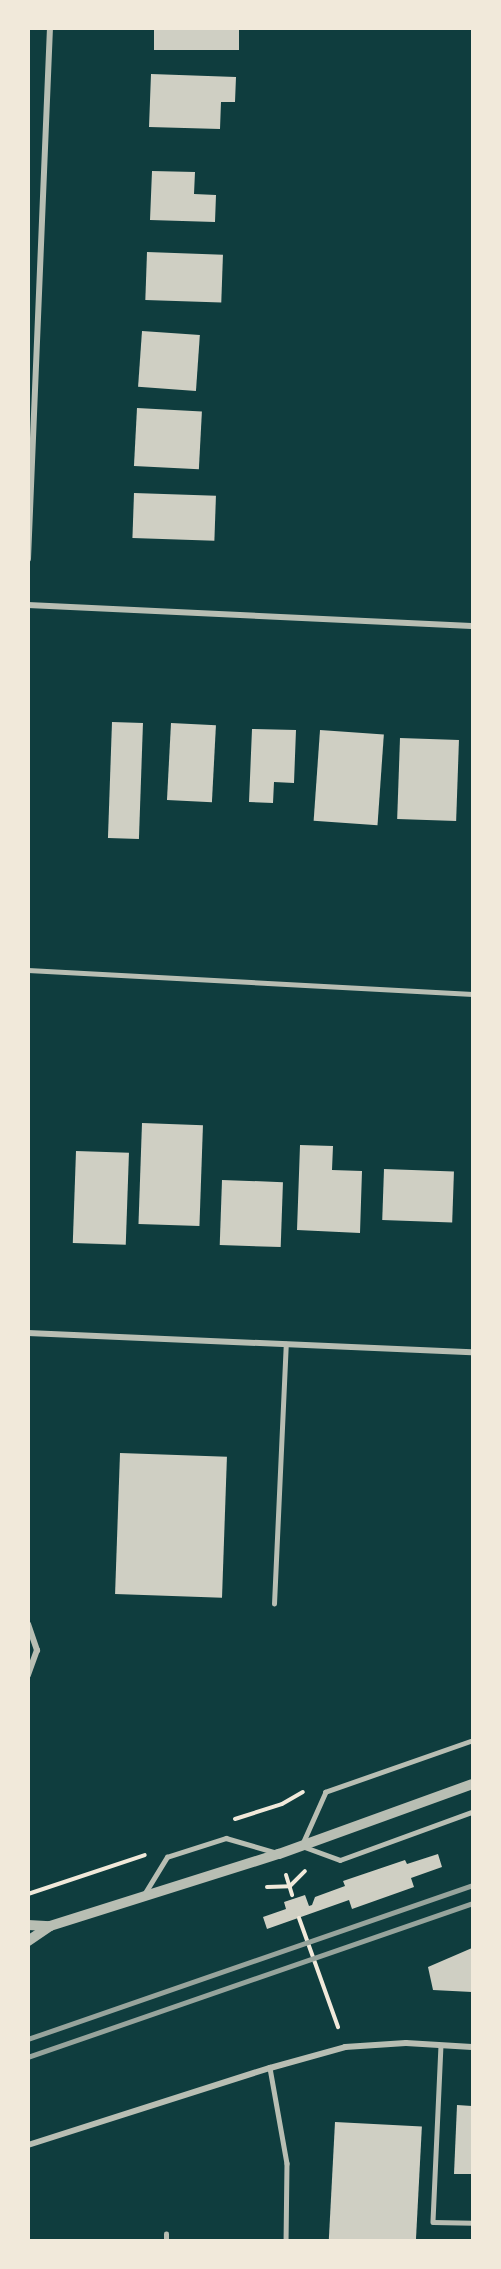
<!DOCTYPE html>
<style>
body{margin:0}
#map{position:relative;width:501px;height:2269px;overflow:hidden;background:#0f3d3e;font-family:"Space Grotesk",sans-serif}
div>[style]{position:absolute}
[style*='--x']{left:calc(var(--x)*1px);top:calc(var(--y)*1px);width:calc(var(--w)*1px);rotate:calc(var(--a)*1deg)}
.building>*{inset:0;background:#cfcfc3;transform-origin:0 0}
.path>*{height:4px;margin:-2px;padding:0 2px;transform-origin:2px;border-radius:2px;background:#f1e9da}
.service>*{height:4.5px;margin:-2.25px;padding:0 2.25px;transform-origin:2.25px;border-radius:2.25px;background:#b8beb3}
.minor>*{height:6px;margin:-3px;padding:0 3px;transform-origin:3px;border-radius:3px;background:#b8beb3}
.tertiary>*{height:10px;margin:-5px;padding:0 5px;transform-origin:5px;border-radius:5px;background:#b8beb3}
.rail>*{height:4.5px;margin:-2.25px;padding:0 2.25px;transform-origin:2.25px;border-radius:2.25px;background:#97a49c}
span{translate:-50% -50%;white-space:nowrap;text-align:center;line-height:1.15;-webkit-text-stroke:4.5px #f1e9da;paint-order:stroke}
.frame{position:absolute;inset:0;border:30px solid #f1e9da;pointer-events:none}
</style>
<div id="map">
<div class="building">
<div style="left:154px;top:28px;width:85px;height:22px"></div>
<div style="clip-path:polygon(151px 74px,236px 77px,235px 102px,221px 102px,220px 129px,149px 127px)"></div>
<div style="clip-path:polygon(152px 171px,195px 172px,194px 194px,216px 195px,215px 222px,150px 220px)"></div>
<div style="left:147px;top:252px;width:76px;height:48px;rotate:2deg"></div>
<div style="left:142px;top:331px;width:58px;height:56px;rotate:4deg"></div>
<div style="left:137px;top:408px;width:65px;height:58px;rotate:3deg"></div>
<div style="left:134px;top:493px;width:82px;height:45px;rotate:2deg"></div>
<div style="left:112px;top:722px;width:31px;height:116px;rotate:2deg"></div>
<div style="left:171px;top:723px;width:45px;height:77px;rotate:3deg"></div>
<div style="clip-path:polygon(252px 729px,296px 730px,294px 783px,274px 782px,273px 803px,249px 802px)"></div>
<div style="left:320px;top:730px;width:64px;height:91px;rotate:4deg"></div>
<div style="left:400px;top:738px;width:59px;height:81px;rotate:2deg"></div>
<div style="left:142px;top:1123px;width:61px;height:101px;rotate:2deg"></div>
<div style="clip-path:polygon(300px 1145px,333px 1146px,332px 1170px,362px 1171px,360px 1233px,297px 1230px)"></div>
<div style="left:76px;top:1151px;width:53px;height:92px;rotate:2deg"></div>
<div style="left:384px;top:1169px;width:70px;height:51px;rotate:2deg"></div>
<div style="left:222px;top:1180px;width:61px;height:65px;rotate:2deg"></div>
<div style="left:120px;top:1453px;width:107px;height:141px;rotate:2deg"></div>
<div style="clip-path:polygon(438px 1854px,442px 1867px,411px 1878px,414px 1887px,352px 1909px,349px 1900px,267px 1929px,263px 1917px,286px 1909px,284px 1902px,305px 1895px,309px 1906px,312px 1905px,315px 1897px,345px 1886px,343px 1881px,405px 1860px,407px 1864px)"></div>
<div style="clip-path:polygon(472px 1948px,472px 1992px,433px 1990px,428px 1967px)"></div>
<div style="clip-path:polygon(457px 2105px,472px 2106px,472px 2174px,454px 2174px)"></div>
<div style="left:335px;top:2122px;width:87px;height:118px;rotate:3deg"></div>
</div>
<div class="path">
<div style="--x:235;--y:1819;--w:49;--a:-17.7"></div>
<div style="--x:282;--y:1804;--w:24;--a:-30"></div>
<div style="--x:286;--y:1875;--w:21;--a:73"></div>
<div style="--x:267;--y:1887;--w:23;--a:-2"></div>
<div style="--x:290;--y:1886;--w:21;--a:-45"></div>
<div style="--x:28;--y:1894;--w:123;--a:-18.4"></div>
<div style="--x:299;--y:1918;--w:116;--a:70.3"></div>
</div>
<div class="service">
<div style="--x:28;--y:970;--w:445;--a:3.1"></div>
<div style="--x:274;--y:1604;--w:260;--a:-87.4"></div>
<div style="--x:472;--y:1741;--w:155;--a:160.7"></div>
<div style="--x:326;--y:1792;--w:59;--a:114"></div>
<div style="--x:302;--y:1846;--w:40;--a:20.2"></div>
<div style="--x:340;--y:1860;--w:140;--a:-20"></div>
<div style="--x:145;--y:1893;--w:42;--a:-58.6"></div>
<div style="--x:167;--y:1857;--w:62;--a:-17.9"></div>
<div style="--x:226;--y:1838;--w:50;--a:16.3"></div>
<div style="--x:441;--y:2045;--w:177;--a:92.6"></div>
<div style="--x:433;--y:2222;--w:39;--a:1"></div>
<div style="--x:270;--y:2068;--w:97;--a:79.9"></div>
<div style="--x:287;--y:2163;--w:77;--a:90.7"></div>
<div style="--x:166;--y:2240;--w:6;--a:-90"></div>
</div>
<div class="minor">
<div style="--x:28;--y:559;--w:531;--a:-87.63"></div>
<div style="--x:28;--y:605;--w:444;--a:2.7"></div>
<div style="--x:28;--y:1333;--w:444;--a:2.5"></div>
<div style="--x:28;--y:1624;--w:28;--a:71"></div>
<div style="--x:37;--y:1650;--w:27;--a:110"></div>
<div style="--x:28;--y:2145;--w:254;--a:-17.7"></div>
<div style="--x:270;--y:2068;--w:78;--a:-15.6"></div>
<div style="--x:345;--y:2047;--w:61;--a:-3.8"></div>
<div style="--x:406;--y:2043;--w:66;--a:3.5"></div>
</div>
<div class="tertiary">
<div style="--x:28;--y:1925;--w:22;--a:3"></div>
<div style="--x:28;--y:1941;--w:27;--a:-34"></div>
<div style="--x:50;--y:1926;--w:240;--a:-17.5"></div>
<div style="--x:279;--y:1854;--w:205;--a:-19.9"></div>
</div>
<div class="rail">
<div style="--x:28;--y:2039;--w:470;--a:-19.1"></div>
<div style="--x:28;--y:2057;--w:470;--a:-19.1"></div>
</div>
<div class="frame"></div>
</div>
